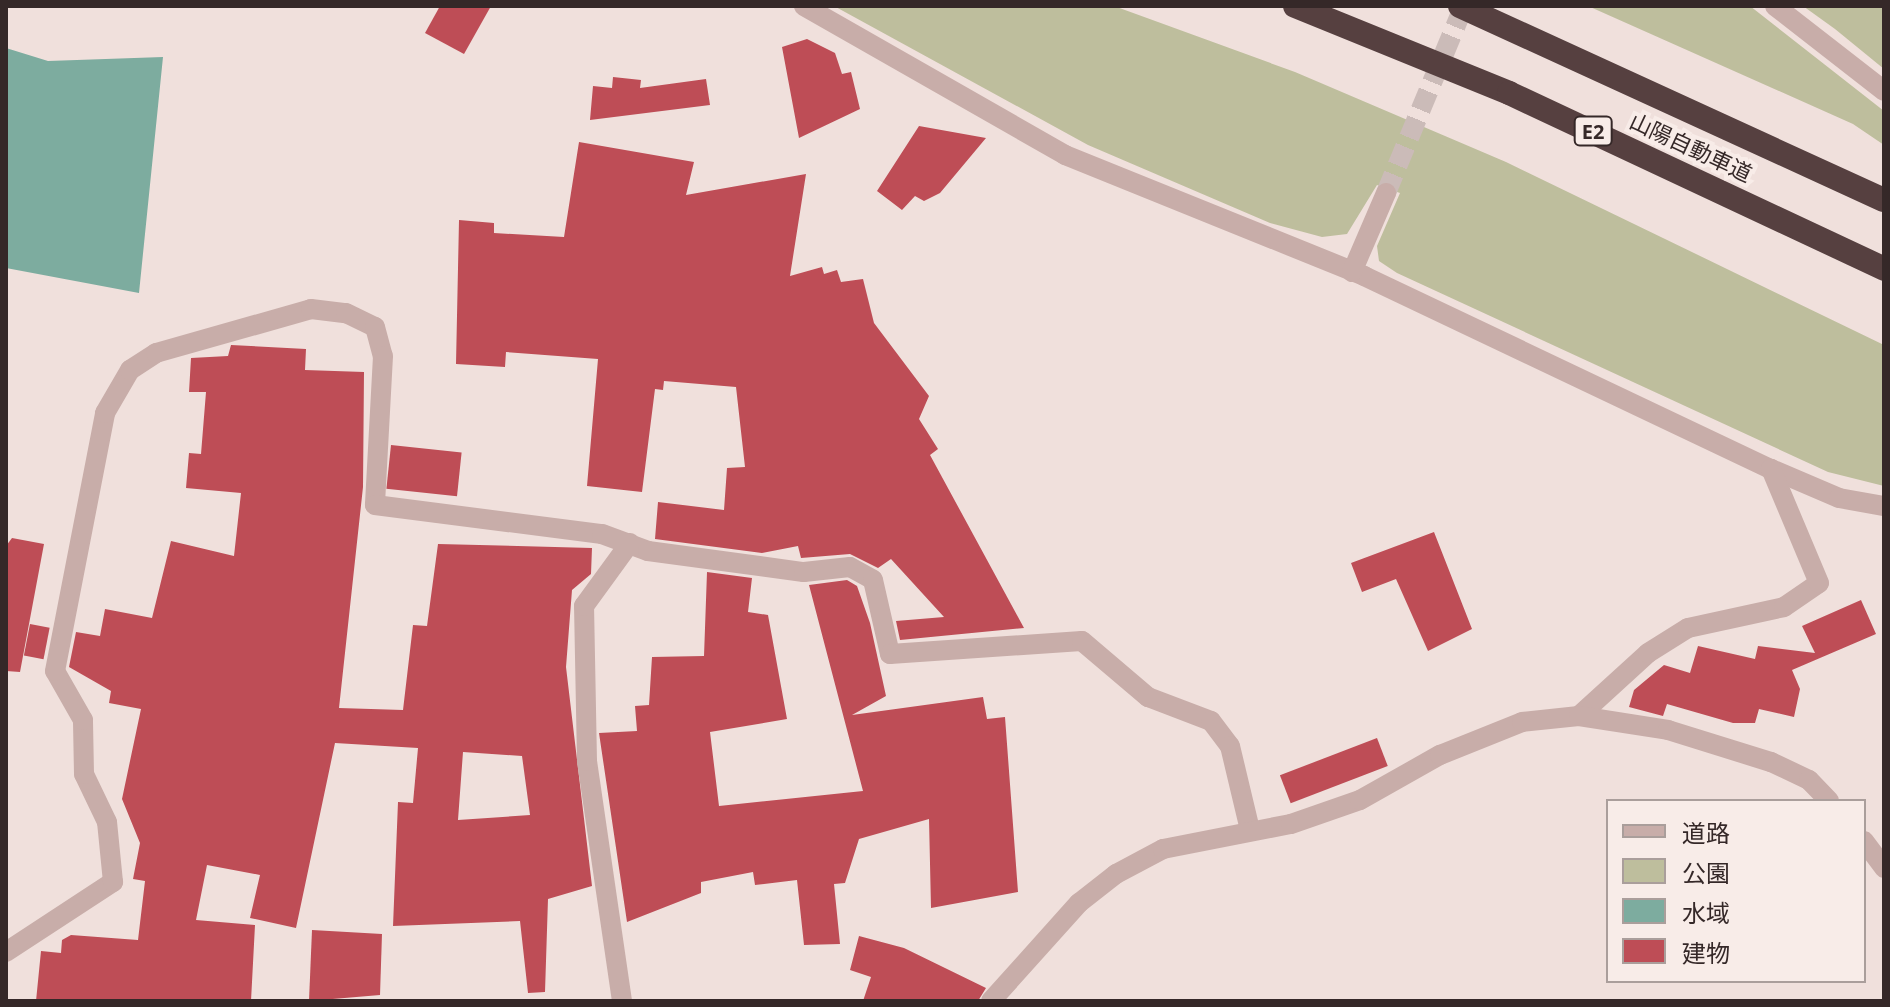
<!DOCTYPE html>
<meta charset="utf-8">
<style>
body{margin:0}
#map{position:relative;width:1890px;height:1007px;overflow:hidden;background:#f0e0dc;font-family:"Open Sans","Noto Sans JP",sans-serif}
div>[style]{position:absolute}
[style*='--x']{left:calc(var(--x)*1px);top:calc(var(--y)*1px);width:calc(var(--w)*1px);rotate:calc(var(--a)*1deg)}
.green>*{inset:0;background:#bebe9d}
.water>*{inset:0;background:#7dac9f}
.building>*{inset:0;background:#be4d56;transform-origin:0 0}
.minor-tunnel>*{height:20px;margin-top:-10px;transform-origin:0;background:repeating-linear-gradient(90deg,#cbbbb8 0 20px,transparent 0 30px)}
.minor>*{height:20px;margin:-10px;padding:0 10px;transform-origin:10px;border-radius:10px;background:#c8ada9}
.motorway>*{height:24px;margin:-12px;padding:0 12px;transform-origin:12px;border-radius:12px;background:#564040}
span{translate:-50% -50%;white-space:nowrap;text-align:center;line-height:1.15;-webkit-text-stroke:8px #f8ece8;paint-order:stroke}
.shield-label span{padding:2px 6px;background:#f8ece8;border:2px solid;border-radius:6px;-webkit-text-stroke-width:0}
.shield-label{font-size:20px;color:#352828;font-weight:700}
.street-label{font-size:22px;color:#352828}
.frame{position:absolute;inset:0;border:8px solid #352828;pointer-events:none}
.legend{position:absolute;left:1606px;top:799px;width:260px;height:184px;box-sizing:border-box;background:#f8ece8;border:2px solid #aa9e9b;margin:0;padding:10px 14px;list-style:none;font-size:24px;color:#352828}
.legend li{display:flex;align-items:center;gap:16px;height:40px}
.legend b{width:40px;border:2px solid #aa9e9b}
</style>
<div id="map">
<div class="green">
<div style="clip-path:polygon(834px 6px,1114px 6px,1295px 72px,1506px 162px,1884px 345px,1884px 486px,1828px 472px,1397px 273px,1379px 261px,1377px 246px,1400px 193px,1377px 185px,1347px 234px,1322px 237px,1270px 223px,1088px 145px)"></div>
<div style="clip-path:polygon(1588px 6px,1750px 6px,1884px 111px,1884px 145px,1853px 124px)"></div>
<div style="clip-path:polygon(1803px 6px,1884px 6px,1884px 69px,1835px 29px)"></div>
</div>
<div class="water">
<div style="clip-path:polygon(6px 48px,48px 61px,163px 57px,139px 293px,6px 268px)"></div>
</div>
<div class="building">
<div style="clip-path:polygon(440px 6px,491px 6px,464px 54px,425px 33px)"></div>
<div style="clip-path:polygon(807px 39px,835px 53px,842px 74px,851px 72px,860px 109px,799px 138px,782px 47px)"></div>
<div style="clip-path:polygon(613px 77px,641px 80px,640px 88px,706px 79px,710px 105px,590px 120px,593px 86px,612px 88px)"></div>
<div style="clip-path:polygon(919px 126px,986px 138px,940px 193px,924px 201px,915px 196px,902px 210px,877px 191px)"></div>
<div style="clip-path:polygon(579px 142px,694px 162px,686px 195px,806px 174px,790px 276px,822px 267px,824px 274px,837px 270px,841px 282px,863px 279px,874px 323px,929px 396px,919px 419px,938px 449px,930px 455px,1024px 628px,900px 640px,896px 621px,944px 617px,891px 559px,878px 568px,850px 554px,801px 558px,798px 546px,762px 553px,655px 539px,658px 502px,724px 510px,727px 468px,745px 467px,736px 387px,664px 381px,663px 390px,655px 389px,642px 492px,587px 486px,598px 359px,506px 352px,505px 367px,456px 364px,459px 220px,494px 223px,494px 233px,564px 237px)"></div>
<div style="clip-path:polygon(evenodd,231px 345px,306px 349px,305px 370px,364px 372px,363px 487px,339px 708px,403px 710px,413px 625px,427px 626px,438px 544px,592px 548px,591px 574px,572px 590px,566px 667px,592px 886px,548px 899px,545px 992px,528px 993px,520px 921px,393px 926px,398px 802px,413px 803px,418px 748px,335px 743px,296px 928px,250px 918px,260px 875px,207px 865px,196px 920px,255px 925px,251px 1001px,36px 1001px,41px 951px,61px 953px,62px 940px,71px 935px,138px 940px,145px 881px,133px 879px,140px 843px,122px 799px,141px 709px,109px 703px,111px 691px,69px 667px,76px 632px,100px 636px,105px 609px,152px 618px,171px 541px,234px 556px,241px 493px,186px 488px,189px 453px,201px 454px,206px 392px,189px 392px,191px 358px,228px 356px,231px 345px,463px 752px,522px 756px,530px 815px,458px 820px,463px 752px)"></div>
<div style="left:391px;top:445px;width:71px;height:44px;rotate:6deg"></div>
<div style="clip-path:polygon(1434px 532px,1472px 629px,1428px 651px,1396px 579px,1362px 592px,1351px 563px)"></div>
<div style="clip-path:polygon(12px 538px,44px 544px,20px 672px,6px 671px,6px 546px)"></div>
<div style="clip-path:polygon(707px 572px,752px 578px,748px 612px,768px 615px,787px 719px,710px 732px,719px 806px,863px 791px,809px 585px,847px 580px,857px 586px,870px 623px,886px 696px,852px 715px,983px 697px,987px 719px,1005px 717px,1018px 892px,931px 908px,929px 819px,859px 839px,845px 883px,834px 884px,840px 944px,804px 945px,797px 880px,755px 885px,753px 872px,701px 882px,701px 893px,627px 922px,599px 733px,637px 731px,635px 706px,649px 705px,652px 657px,704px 656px)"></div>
<div style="clip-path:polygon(1861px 600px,1876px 634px,1792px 670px,1800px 689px,1794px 717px,1759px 709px,1755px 723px,1733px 723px,1667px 704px,1663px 716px,1629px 707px,1634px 690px,1664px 665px,1690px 673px,1698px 646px,1755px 659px,1758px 646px,1815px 653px,1802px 626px)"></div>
<div style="left:30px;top:624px;width:20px;height:32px;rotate:11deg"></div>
<div style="left:1377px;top:738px;width:30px;height:104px;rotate:69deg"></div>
<div style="clip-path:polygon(312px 930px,382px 934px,380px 995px,309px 1001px)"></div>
<div style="clip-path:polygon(859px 936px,904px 948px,986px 988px,978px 1001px,863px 1001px,871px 977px,850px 970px)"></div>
</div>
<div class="minor-tunnel">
<div style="--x:1386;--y:193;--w:203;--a:-67.4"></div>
</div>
<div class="minor">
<div style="--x:804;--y:6;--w:301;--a:29.7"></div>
<div style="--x:1065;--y:155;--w:323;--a:22"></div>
<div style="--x:1364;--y:276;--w:450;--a:25.4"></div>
<div style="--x:1771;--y:469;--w:74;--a:23.1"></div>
<div style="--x:1839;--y:498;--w:46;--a:10.1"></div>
<div style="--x:1775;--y:6;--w:138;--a:37.9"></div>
<div style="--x:1352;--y:272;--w:86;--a:-66.7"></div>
<div style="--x:1579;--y:716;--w:93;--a:-42.4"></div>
<div style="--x:1648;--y:653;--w:47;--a:-32"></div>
<div style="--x:1688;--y:628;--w:98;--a:-12.3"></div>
<div style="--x:1784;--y:607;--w:42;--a:-34.4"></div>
<div style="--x:1819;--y:583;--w:124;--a:-112.8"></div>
<div style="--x:1864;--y:841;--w:34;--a:53"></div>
<div style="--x:6;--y:952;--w:128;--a:-33.2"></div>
<div style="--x:113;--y:882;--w:60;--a:-95.7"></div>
<div style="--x:107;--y:822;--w:53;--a:-115.6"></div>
<div style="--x:84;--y:774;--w:54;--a:-91.1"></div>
<div style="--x:83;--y:720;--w:56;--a:-119.7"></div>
<div style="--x:55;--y:671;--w:263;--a:-79"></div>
<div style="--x:105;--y:413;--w:50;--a:-59.8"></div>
<div style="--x:130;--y:370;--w:31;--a:-33"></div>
<div style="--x:156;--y:353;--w:161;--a:-15.8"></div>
<div style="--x:311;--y:309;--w:35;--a:7"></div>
<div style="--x:346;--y:313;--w:32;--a:26"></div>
<div style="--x:375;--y:327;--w:30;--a:75"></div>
<div style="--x:383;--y:356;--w:149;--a:93.1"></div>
<div style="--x:375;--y:505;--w:229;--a:7.3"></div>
<div style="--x:602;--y:534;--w:49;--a:20.3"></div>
<div style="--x:648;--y:551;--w:157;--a:7.7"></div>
<div style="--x:804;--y:572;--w:46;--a:-6.2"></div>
<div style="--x:850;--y:567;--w:26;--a:29"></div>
<div style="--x:873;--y:580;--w:76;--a:77.1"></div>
<div style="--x:890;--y:654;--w:192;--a:-3.9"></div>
<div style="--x:1082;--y:641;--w:87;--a:40.3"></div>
<div style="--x:1148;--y:697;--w:67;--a:20.9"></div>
<div style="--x:1211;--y:721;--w:31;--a:53"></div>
<div style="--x:1230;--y:746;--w:86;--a:76.6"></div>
<div style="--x:622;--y:1001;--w:243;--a:-98.3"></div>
<div style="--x:587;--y:761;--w:155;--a:-91.1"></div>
<div style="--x:584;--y:606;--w:78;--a:-53.9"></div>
<div style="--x:991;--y:1001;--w:132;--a:-48.1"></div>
<div style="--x:1079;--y:903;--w:47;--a:-38.1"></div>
<div style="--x:1116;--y:874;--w:53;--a:-28"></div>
<div style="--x:1163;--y:849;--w:130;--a:-11.1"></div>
<div style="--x:1291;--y:824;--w:73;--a:-19.2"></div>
<div style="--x:1360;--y:800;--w:92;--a:-29.4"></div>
<div style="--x:1440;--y:755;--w:88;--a:-21.9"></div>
<div style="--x:1522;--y:722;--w:57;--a:-6"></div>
<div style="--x:1579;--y:716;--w:90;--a:8.9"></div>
<div style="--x:1668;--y:730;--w:108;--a:17.3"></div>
<div style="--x:1771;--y:762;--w:42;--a:25.3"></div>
<div style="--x:1809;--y:780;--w:29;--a:46"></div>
</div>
<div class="motorway">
<div style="--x:1295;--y:6;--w:231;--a:22.1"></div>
<div style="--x:1509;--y:93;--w:414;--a:25.1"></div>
<div style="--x:1460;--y:6;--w:466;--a:24.6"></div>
</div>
<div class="shield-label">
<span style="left:1593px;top:131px">E2</span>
</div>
<div class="street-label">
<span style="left:1691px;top:147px;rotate:25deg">山陽自動車道</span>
</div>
<div class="frame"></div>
<ul class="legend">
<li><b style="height:10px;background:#c8ada9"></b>道路</li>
<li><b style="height:22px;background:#bebe9d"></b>公園</li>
<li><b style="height:22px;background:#7dac9f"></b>水域</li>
<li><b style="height:22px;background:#be4d56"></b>建物</li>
</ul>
</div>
